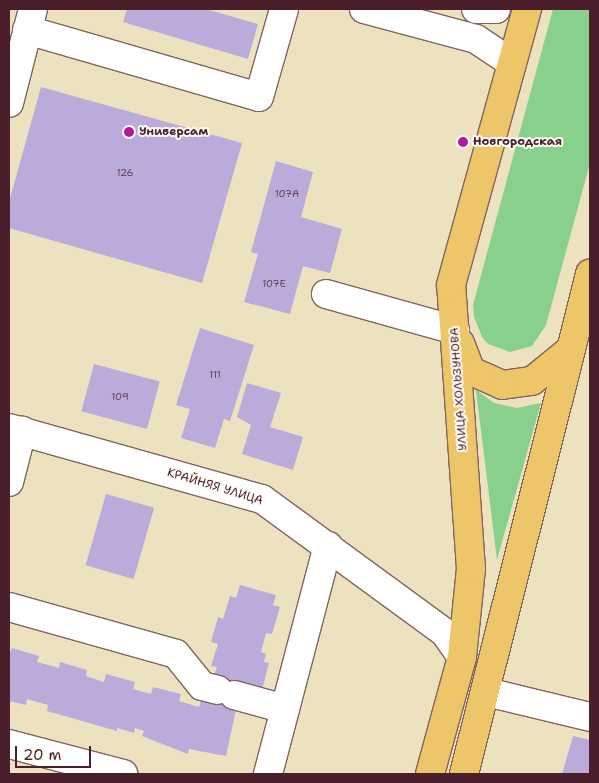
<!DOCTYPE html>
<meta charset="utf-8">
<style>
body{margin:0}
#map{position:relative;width:599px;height:783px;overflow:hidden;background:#ece2c0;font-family:"Shantell Sans",sans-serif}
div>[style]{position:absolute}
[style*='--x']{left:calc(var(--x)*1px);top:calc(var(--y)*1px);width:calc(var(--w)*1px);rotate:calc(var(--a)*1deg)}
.green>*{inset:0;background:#88d08c}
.building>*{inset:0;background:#bbabdb;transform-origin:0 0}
.roads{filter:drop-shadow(1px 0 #83635f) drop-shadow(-1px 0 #83635f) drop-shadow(0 1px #83635f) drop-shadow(0 -1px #83635f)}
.minor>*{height:28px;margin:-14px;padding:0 14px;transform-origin:14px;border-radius:14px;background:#fff}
.major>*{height:28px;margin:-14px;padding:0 14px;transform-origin:14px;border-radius:14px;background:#ecc669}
.dots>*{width:14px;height:14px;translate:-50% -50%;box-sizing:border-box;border:2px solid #fdfcf7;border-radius:50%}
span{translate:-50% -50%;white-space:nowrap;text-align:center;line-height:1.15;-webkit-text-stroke:4px #fdfcf7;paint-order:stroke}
.number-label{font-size:10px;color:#664257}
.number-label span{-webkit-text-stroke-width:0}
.poi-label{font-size:12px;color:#4a1f2b;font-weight:700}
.left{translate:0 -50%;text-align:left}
.street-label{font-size:12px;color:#4a1f2b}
.frame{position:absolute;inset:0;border:10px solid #4a1f2b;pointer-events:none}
.scale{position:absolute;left:15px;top:746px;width:76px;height:22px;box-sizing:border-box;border:2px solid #4a1f2b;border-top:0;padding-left:6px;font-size:15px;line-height:18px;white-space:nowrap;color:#4a1f2b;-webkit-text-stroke:4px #fdfcf7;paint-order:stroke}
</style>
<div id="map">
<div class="green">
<div style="clip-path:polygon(553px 9px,590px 9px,590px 163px,546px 325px,532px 346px,510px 352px,488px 344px,482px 337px,474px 317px,473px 305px)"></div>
<div style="clip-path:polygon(476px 390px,494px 403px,517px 408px,541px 403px,497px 560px)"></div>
</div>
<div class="building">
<div style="clip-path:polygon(127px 9px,206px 9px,258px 24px,248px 59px,123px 22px)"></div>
<div style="clip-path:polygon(41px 87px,242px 143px,202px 283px,9px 228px,9px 202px)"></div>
<div style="clip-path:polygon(276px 161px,313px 172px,301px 217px,342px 229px,330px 273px,303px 266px,290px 314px,244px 302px,258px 254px,251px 252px)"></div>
<div style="clip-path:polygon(200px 328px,254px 345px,230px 421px,224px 419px,215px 448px,181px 438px,190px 409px,176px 405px)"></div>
<div style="left:94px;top:364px;width:68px;height:49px;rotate:15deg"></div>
<div style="clip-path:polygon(247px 383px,281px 393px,270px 427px,303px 437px,293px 470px,242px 454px,251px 425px,237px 417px)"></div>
<div style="left:106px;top:494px;width:50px;height:74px;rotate:16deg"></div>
<div style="clip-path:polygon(240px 585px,276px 595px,273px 605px,280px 607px,272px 634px,266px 633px,261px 652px,266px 654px,264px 662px,269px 663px,262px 690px,237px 705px,226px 756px,189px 749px,188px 754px,142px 736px,144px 731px,135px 728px,134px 733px,117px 728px,117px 731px,47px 711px,48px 705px,27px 699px,26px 705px,9px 701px,9px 655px,12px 648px,39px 656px,37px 662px,59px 668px,60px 662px,87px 670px,86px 676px,104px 682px,106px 674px,135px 682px,133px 689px,151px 694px,153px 687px,181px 694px,179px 701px,199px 707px,201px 701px,214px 704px,221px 680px,213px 678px,217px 667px,211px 666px,218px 644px,211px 642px,218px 617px,223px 619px,230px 596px,236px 598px)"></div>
<div style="clip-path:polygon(573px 736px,590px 740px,590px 774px,562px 774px)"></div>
</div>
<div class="roads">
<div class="minor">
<div style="--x:364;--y:9;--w:116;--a:15"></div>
<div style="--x:476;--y:39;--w:43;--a:33.7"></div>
<div style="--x:476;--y:9;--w:20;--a:0"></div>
<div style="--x:27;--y:30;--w:241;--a:16.1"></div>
<div style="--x:259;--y:97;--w:91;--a:-74.1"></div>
<div style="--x:9;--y:103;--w:97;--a:-75.7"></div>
<div style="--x:326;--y:294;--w:134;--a:15.6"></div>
<div style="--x:9;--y:428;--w:263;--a:15.7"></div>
<div style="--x:262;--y:499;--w:227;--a:36.2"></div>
<div style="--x:445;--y:633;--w:29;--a:55"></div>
<div style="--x:9;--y:482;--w:53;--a:-75.7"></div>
<div style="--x:9;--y:607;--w:173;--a:15.7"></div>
<div style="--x:176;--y:654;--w:41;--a:50.9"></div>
<div style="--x:202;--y:686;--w:16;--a:14"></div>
<div style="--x:486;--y:692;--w:107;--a:13.5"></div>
<div style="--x:234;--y:695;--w:53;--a:15.4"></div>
<div style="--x:9;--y:744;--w:118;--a:14.7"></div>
<div style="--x:268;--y:774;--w:236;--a:-75.3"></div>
</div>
<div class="major">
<div style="--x:460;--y:343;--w:30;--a:69"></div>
<div style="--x:471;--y:371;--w:34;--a:24"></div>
<div style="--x:502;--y:385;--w:30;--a:-8"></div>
<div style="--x:532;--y:381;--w:49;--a:-39.2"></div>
<div style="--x:430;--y:774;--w:121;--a:-74.7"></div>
<div style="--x:462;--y:657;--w:88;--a:-84.2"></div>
<div style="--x:471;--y:569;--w:285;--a:-94"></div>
<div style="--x:451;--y:285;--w:286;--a:-74.6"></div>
<div style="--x:464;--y:774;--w:516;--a:-75.86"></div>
</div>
</div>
<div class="dots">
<div style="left:129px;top:132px;background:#b5179e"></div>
<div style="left:463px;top:142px;background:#b5179e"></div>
</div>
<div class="number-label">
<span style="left:125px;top:173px">126</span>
<span style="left:287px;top:194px">107А</span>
<span style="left:274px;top:284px">107Е</span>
<span style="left:215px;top:375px">111</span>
<span style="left:120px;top:397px">109</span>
</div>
<div class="poi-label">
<span class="left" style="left:139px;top:132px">Универсам</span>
<span class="left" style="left:473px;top:142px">Новгородская</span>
</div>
<div class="street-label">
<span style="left:459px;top:389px;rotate:-94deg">УЛИЦА ХОЛЬЗУНОВА</span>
<span style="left:215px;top:487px;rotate:17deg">КРАЙНЯЯ УЛИЦА</span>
</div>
<div class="frame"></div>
<div class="scale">20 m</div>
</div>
